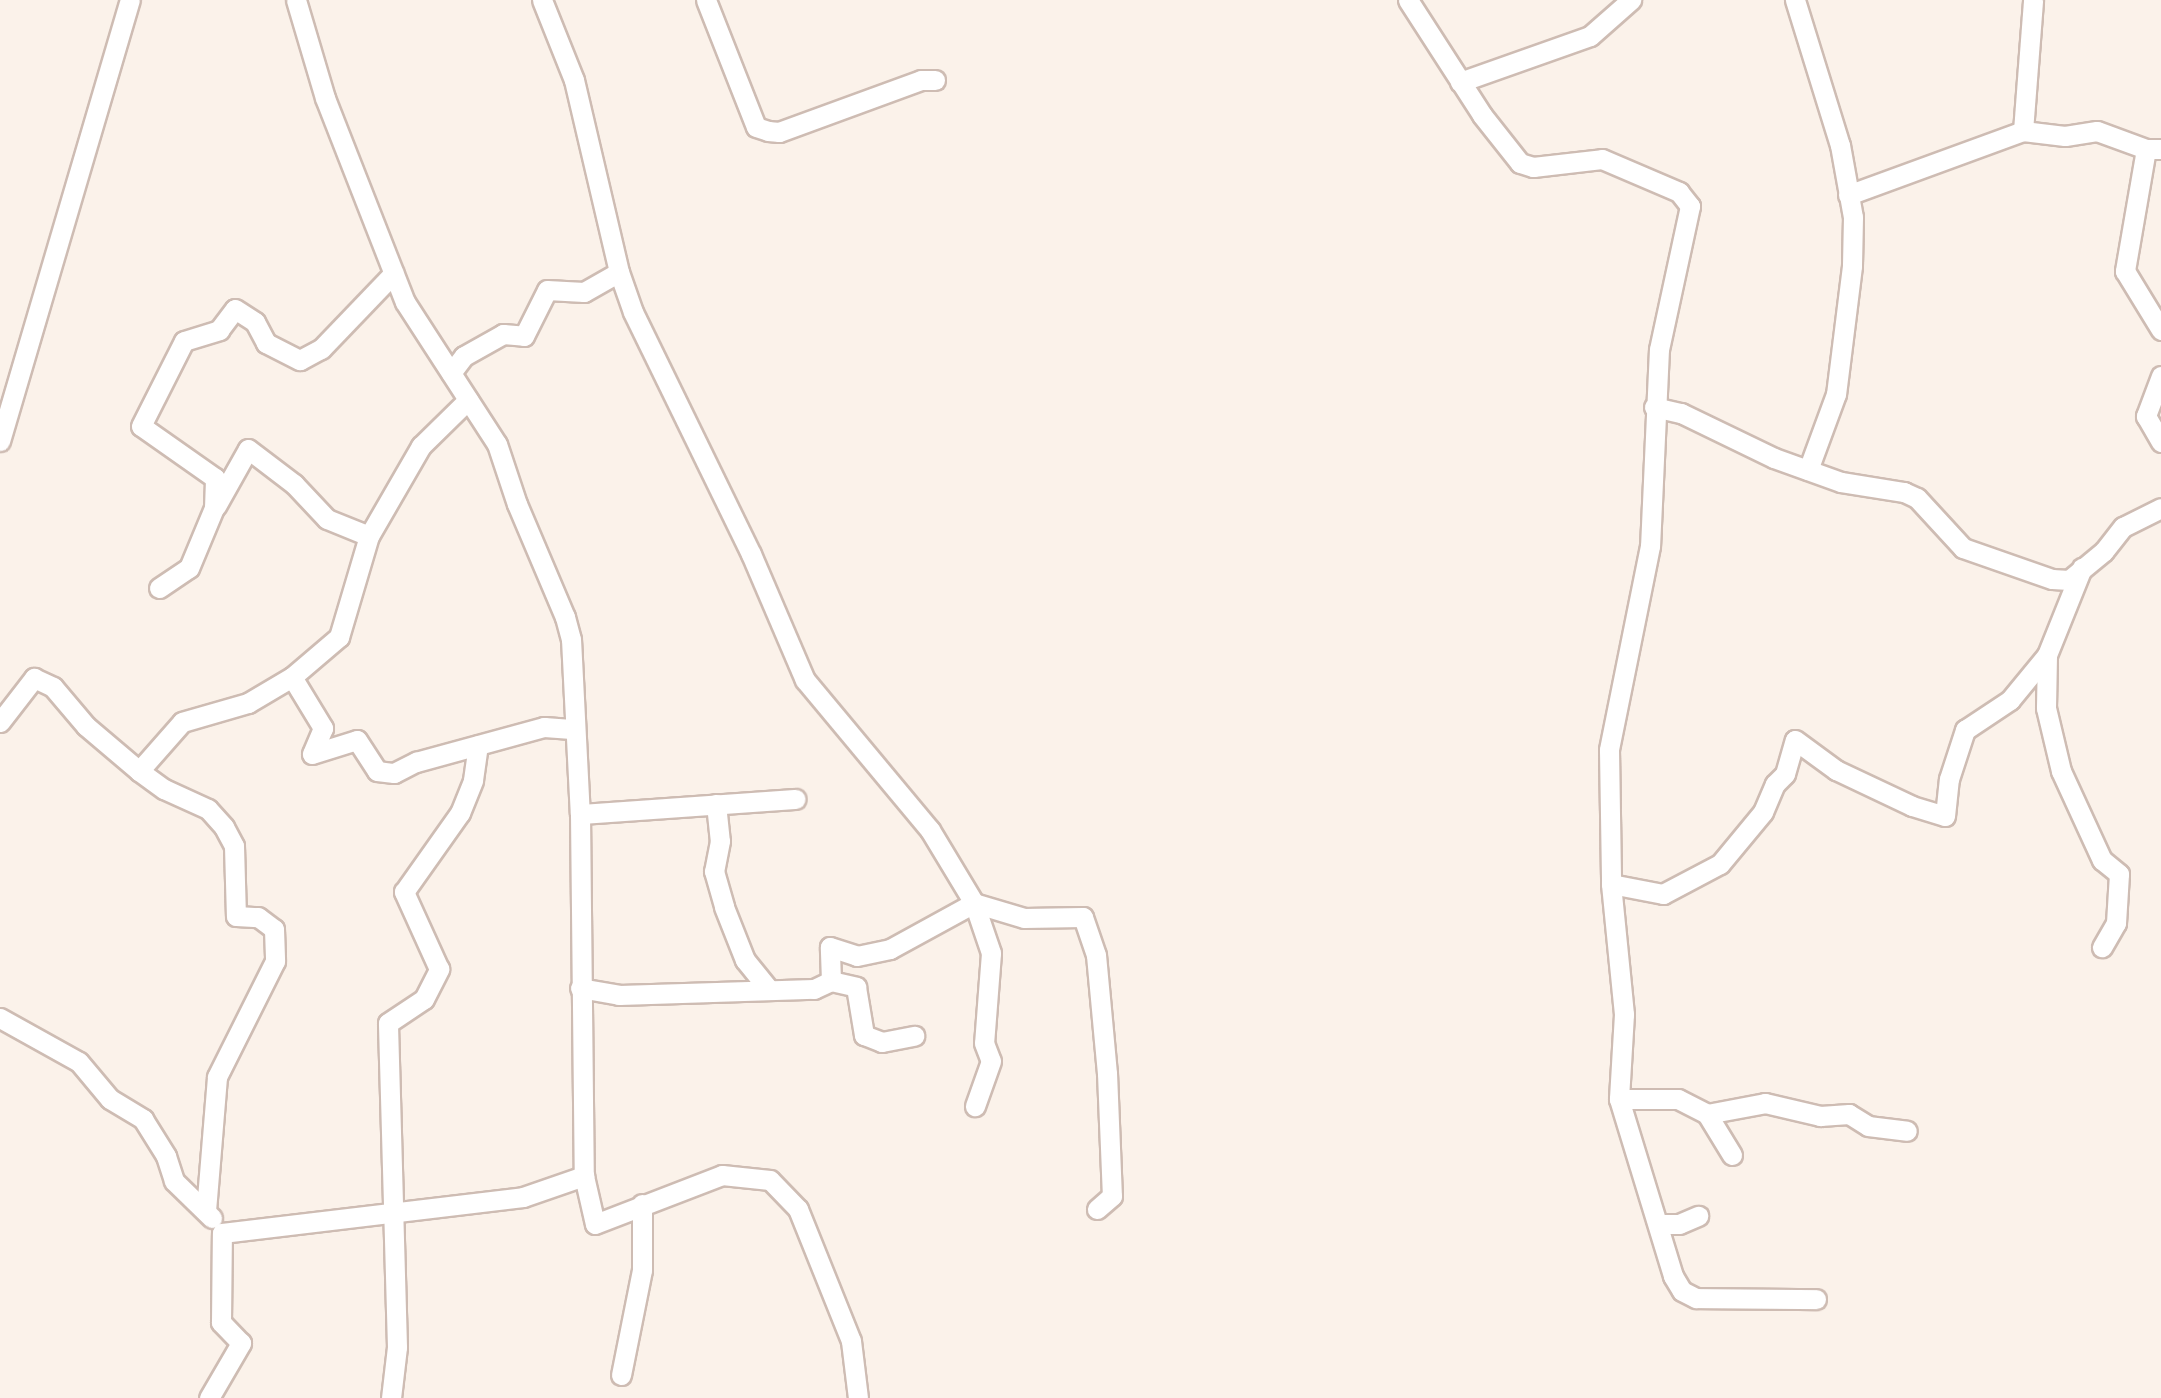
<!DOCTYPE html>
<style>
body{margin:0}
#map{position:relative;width:2161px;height:1398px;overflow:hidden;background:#fbf2ea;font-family:Roboto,sans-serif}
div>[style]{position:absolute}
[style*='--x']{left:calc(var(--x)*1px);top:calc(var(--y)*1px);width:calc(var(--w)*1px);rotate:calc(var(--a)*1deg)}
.roads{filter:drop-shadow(2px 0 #cebcb3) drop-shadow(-2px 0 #cebcb3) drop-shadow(0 2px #cebcb3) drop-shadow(0 -2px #cebcb3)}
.street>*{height:19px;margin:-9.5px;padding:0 9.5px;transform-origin:9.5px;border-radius:9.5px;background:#fff}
span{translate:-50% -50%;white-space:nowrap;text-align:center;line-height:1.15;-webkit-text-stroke:6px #fdf7f0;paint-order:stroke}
</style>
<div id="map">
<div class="roads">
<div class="street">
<div style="--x:296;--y:0;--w:102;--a:73.5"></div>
<div style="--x:325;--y:98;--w:219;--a:68.6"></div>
<div style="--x:405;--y:302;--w:169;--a:57.1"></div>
<div style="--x:497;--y:444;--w:63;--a:71.6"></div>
<div style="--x:517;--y:504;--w:123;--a:67"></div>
<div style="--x:565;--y:617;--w:23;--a:75"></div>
<div style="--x:571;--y:639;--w:175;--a:87.1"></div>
<div style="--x:580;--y:814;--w:362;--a:89.4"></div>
<div style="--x:584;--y:1176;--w:49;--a:77.1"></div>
<div style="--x:595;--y:1224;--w:136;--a:-21.1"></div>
<div style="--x:722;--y:1175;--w:48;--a:5.9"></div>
<div style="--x:770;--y:1180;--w:40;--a:46"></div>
<div style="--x:798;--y:1209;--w:142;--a:68.1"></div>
<div style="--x:851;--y:1341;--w:57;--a:83"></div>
<div style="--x:542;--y:0;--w:86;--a:68.2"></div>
<div style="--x:574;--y:80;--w:197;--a:76.8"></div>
<div style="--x:619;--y:272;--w:42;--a:70.7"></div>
<div style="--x:633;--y:312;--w:269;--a:64"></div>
<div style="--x:751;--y:554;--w:137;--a:66.8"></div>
<div style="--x:805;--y:680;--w:195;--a:50.2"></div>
<div style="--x:930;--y:830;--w:85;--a:58.9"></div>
<div style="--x:974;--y:903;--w:52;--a:16.7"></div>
<div style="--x:1024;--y:918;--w:59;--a:-1"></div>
<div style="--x:1083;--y:917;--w:40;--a:71.1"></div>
<div style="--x:1096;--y:955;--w:119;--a:84.7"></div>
<div style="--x:1107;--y:1073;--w:123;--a:87.7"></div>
<div style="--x:1112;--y:1196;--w:20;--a:139"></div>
<div style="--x:706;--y:0;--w:136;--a:68.5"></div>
<div style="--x:756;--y:127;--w:13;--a:18"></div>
<div style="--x:768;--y:131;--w:11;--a:5"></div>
<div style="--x:779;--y:132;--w:151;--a:-20.1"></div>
<div style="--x:921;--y:80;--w:14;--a:0"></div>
<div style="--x:1408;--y:0;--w:137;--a:57.2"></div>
<div style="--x:1482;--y:115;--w:61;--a:51.6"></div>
<div style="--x:1520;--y:163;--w:14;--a:17"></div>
<div style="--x:1533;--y:167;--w:69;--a:-6.6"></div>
<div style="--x:1602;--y:159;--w:84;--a:23.2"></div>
<div style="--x:1679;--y:192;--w:18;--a:52"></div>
<div style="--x:1690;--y:206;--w:146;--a:102.2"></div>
<div style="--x:1659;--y:349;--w:197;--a:92.6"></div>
<div style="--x:1650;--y:546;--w:208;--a:101.4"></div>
<div style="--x:1609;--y:750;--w:134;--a:89.1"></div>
<div style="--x:1611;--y:884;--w:131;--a:84.3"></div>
<div style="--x:1624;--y:1014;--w:85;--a:93.4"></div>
<div style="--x:1619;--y:1099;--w:185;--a:73"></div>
<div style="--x:1673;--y:1276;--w:17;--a:59"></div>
<div style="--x:1682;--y:1291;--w:16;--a:27"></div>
<div style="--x:1696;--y:1298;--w:120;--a:0.5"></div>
<div style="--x:1795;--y:0;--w:152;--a:72.8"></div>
<div style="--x:1840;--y:145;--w:73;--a:79.8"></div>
<div style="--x:1853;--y:217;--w:49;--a:91.2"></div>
<div style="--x:1852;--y:266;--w:129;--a:97.1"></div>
<div style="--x:1836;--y:394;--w:81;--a:110.2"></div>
<div style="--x:1460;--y:82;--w:138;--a:-19.5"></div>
<div style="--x:1590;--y:36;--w:55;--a:-41.3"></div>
<div style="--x:2023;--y:131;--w:131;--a:-85.6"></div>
<div style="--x:2146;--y:149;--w:124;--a:99.8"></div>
<div style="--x:2125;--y:271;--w:69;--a:58.6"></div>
<div style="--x:1848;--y:195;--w:186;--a:-20.1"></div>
<div style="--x:2023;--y:131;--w:42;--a:6.8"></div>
<div style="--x:2065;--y:136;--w:32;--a:-9"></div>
<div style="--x:2097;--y:131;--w:52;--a:20.2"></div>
<div style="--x:2146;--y:149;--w:15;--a:0"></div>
<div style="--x:451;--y:373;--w:21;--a:-53"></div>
<div style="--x:464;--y:356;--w:45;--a:-29.4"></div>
<div style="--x:503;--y:334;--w:21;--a:5"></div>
<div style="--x:524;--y:336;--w:51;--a:-63.4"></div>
<div style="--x:547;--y:290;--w:37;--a:3"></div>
<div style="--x:584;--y:292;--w:40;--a:-29.7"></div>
<div style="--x:2161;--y:376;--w:43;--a:110.6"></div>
<div style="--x:2146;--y:416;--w:30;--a:60"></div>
<div style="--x:1654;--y:407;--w:28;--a:13"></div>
<div style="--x:1681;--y:413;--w:103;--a:25.8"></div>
<div style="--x:1774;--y:458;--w:71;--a:19.7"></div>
<div style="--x:1841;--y:482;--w:64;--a:9"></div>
<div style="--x:1904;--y:492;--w:14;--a:25"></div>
<div style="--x:1917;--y:498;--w:68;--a:47.4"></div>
<div style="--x:1963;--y:548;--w:94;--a:19.2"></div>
<div style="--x:2052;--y:579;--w:17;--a:3"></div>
<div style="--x:2069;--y:580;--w:45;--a:-39.6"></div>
<div style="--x:2104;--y:551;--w:31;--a:-52"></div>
<div style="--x:2123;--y:527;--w:42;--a:-26.6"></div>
<div style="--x:0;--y:441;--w:460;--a:-73.6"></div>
<div style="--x:216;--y:506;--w:65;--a:-60.7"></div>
<div style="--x:248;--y:449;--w:58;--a:37.3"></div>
<div style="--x:294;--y:484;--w:48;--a:46.7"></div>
<div style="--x:327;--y:519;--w:45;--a:22"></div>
<div style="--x:159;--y:588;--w:36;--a:-34"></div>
<div style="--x:189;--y:568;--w:65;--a:-67.4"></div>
<div style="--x:214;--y:508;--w:30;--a:-88"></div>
<div style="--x:215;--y:478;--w:90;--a:-144.9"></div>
<div style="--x:141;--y:426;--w:95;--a:-63.2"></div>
<div style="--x:184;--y:341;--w:37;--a:-17"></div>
<div style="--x:219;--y:330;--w:26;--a:-53"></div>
<div style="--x:235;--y:309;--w:24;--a:33"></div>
<div style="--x:255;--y:322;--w:24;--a:62"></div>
<div style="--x:266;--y:343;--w:38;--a:27"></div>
<div style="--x:300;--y:360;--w:24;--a:-28"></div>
<div style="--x:321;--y:349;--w:105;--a:-46.2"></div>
<div style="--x:2047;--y:655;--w:53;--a:91.1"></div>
<div style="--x:2046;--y:708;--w:65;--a:76.6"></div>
<div style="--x:2061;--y:771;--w:98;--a:65.3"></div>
<div style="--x:2102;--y:860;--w:22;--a:39"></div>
<div style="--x:2119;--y:874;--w:49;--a:93.5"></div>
<div style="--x:2116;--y:923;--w:28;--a:120"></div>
<div style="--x:292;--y:677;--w:60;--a:58.7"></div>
<div style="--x:323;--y:728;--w:28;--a:113"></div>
<div style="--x:312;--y:754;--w:47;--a:-17.3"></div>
<div style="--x:357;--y:740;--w:37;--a:57"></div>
<div style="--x:377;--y:771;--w:17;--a:7"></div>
<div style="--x:394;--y:773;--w:25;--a:-27"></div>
<div style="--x:416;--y:762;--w:133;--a:-15.3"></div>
<div style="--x:544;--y:727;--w:31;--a:4"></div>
<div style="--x:0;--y:722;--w:56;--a:-52.3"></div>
<div style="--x:34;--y:678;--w:21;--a:25"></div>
<div style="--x:53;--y:687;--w:51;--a:49.8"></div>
<div style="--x:86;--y:726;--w:70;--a:40.3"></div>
<div style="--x:139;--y:771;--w:65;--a:-48.7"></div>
<div style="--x:182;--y:722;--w:69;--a:-16.1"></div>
<div style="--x:248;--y:703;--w:51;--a:-30.6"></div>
<div style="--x:292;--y:677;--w:62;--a:-40.4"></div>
<div style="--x:339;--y:637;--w:105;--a:-73.5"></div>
<div style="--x:369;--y:536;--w:104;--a:-60"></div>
<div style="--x:421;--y:446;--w:66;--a:-44.4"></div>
<div style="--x:139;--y:771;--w:31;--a:36"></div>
<div style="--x:164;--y:789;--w:48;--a:24.4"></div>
<div style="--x:208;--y:809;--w:24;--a:48"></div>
<div style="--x:224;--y:827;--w:21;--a:62"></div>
<div style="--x:234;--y:846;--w:70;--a:88.4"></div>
<div style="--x:236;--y:916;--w:22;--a:3"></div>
<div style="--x:258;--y:917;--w:20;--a:37"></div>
<div style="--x:274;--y:929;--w:32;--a:88"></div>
<div style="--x:275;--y:961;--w:130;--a:116.6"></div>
<div style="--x:217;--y:1077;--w:135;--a:94.7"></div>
<div style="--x:716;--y:804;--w:37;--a:84"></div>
<div style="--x:720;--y:841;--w:31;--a:101"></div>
<div style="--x:714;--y:871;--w:37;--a:74"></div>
<div style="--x:724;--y:907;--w:57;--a:68.4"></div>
<div style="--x:745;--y:960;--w:38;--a:51"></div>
<div style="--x:580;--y:814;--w:216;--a:-4"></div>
<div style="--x:1611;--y:884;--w:53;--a:10.9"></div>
<div style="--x:1663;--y:894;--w:64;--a:-27.8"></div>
<div style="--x:1720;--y:864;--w:67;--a:-50.4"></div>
<div style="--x:1763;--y:812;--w:30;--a:-67"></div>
<div style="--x:1775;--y:784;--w:14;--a:-45"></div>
<div style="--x:1785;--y:774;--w:35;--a:-74"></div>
<div style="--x:1795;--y:740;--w:51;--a:36.2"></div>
<div style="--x:1836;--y:770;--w:84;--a:25.3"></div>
<div style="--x:1912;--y:806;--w:34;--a:17"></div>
<div style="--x:1945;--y:816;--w:37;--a:-84"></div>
<div style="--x:1949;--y:779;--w:52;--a:-71.9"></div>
<div style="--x:1965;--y:730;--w:54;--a:-33.7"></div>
<div style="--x:2010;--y:700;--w:58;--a:-50.6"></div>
<div style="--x:2047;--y:655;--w:94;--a:-68.1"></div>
<div style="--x:831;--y:981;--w:26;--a:13"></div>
<div style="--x:856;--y:987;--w:49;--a:80.5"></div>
<div style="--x:864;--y:1035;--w:19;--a:21"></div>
<div style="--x:882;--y:1042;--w:33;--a:-11"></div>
<div style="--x:580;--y:988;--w:40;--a:10"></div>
<div style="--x:619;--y:995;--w:195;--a:-1.8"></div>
<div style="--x:814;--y:989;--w:19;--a:-25"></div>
<div style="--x:831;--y:981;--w:34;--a:-92"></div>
<div style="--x:830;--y:947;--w:28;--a:18"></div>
<div style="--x:857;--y:956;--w:34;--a:-12"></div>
<div style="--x:890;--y:949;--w:96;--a:-28.7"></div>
<div style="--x:974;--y:903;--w:53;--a:71.2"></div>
<div style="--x:991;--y:953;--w:90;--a:94.4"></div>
<div style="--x:984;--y:1043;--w:19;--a:69"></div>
<div style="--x:991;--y:1061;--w:48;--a:109.6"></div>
<div style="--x:0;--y:1018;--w:90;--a:29.1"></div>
<div style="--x:79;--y:1062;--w:48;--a:50"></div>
<div style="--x:110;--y:1099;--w:39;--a:31"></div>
<div style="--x:143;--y:1119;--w:44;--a:58.1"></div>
<div style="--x:166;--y:1156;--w:26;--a:72"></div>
<div style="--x:174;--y:1181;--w:53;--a:44.2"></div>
<div style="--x:1619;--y:1099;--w:59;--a:0"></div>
<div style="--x:1678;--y:1099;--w:33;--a:27"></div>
<div style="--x:1707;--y:1114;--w:48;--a:58.6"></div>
<div style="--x:1707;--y:1114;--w:59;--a:-10.7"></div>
<div style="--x:1765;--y:1103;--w:57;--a:13.3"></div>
<div style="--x:1820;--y:1116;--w:29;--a:-4"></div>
<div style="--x:1849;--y:1114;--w:22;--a:32"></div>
<div style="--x:1868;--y:1126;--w:39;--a:7"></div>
<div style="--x:1658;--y:1224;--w:21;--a:0"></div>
<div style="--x:1679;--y:1224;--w:21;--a:-23"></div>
<div style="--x:621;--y:1375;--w:107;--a:-78.7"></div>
<div style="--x:642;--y:1270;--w:66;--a:-90"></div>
<div style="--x:209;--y:1398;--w:64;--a:-59.8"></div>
<div style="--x:241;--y:1343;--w:29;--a:-134"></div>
<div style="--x:221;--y:1322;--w:89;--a:-89.4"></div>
<div style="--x:222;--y:1233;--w:303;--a:-6.8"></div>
<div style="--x:523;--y:1197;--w:65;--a:-19"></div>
<div style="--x:391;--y:1398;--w:51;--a:-83.3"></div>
<div style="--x:397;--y:1347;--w:324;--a:-91.6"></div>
<div style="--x:388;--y:1023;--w:43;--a:-33.7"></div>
<div style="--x:424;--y:999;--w:34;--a:-63"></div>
<div style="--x:439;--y:969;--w:85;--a:-114.4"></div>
<div style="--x:404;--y:892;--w:97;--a:-54.7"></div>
<div style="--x:460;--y:813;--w:35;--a:-68"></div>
<div style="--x:473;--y:780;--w:35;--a:-82"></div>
</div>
</div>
</div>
